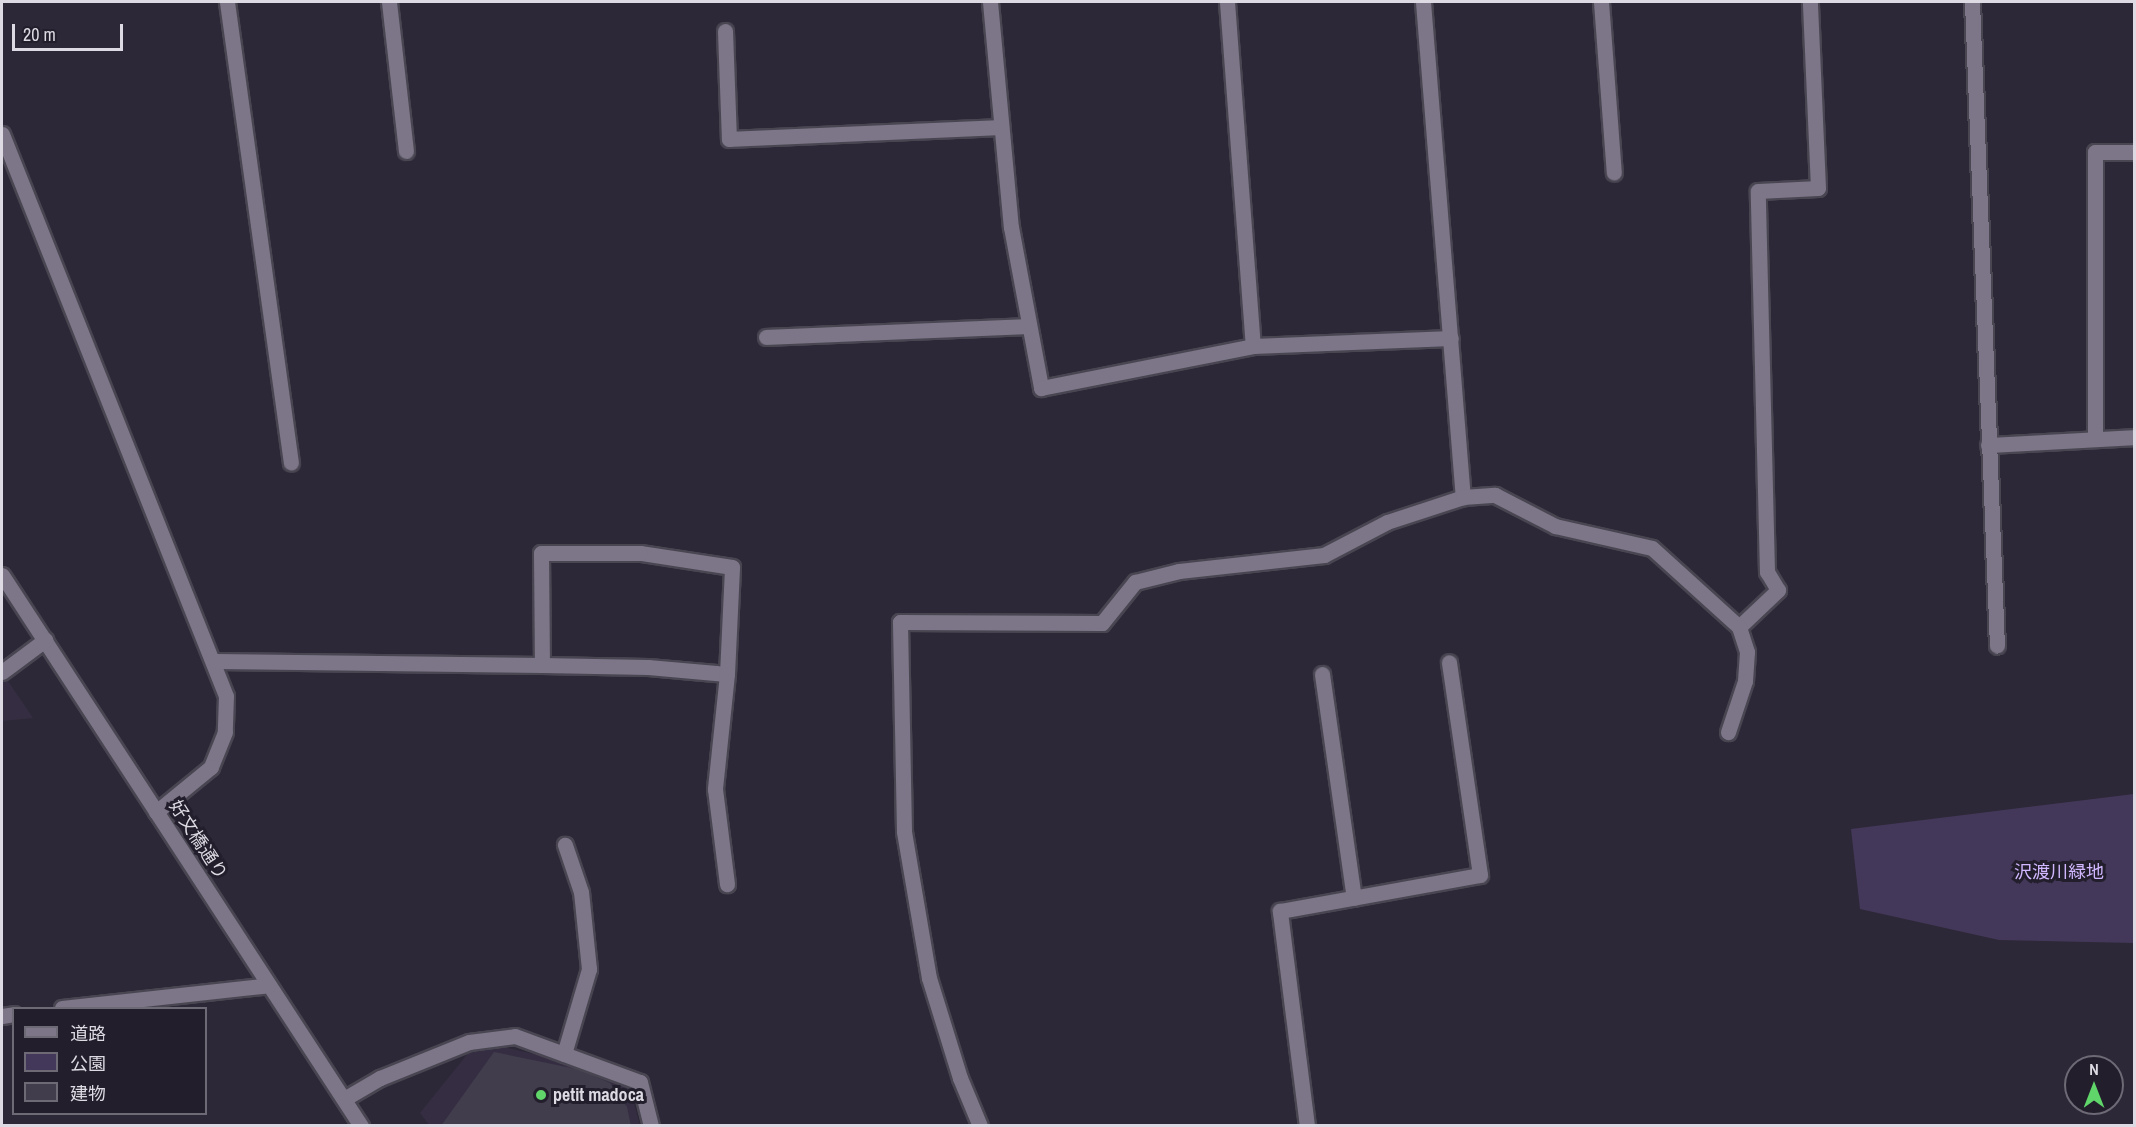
<!DOCTYPE html>
<meta charset="utf-8">
<style>
body{margin:0}
#map{position:relative;width:2136px;height:1127px;overflow:hidden;background:#2d2837;font-family:"Archivo Narrow","Noto Sans JP",sans-serif}
div>[style]{position:absolute}
[style*='--x']{left:calc(var(--x)*1px);top:calc(var(--y)*1px);width:calc(var(--w)*1px);rotate:calc(var(--a)*1deg)}
.built>*{inset:0;background:#352e43}
.green>*{inset:0;background:#44385a}
.building>*{inset:0;background:#423d4c}
.roads{filter:drop-shadow(2px 0 #494551) drop-shadow(-2px 0 #494551) drop-shadow(0 2px #494551) drop-shadow(0 -2px #494551)}
.minor>*{height:15px;margin:-7.5px;padding:0 7.5px;transform-origin:7.5px;border-radius:7.5px;background:#7c7688}
.dots>*{width:16px;height:16px;translate:-50% -50%;box-sizing:border-box;border:3px solid #231e2c;border-radius:50%}
span{translate:-50% -50%;white-space:nowrap;text-align:center;line-height:1.15;-webkit-text-stroke:6px #231e2c;paint-order:stroke}
.street-label{font-size:18px;color:#dddae3}
.park-label{font-size:18px;color:#d0b7fe}
.poi-label{font-size:18px;color:#dddae3;font-weight:700}
.left{translate:0 -50%;text-align:left}
.frame{position:absolute;inset:0;border:3px solid #dddae3;pointer-events:none}
.legend{position:absolute;left:12px;top:1007px;width:195px;height:108px;box-sizing:border-box;background:#231e2c;border:2px solid #6d6975;margin:0;padding:8px 10px;list-style:none;font-size:18px;color:#dddae3}
.legend li{display:flex;align-items:center;gap:12px;height:30px}
.legend b{width:30px;border:2px solid #6d6975}
.north{position:absolute;left:2064px;top:1055px;width:60px;height:60px;box-sizing:border-box;background:#231e2c;border:2px solid #6d6975;border-radius:50%;rotate:0deg;font-size:16px;font-weight:700;line-height:24px;text-align:center;color:#dddae3}
.north::after{content:'';display:block;margin:auto;width:21px;height:27px;background:#60d56a;clip-path:polygon(50% 0,100% 100%,50% 72%,0 100%)}
.scale{position:absolute;left:12px;top:24px;width:111px;height:27px;box-sizing:border-box;border:3px solid #dddae3;border-top:0;padding-left:8px;font-size:18px;line-height:21px;white-space:nowrap;color:#dddae3;-webkit-text-stroke:4px #231e2c;paint-order:stroke}
</style>
<div id="map">
<div class="built">
<div style="clip-path:polygon(2px 672px,33px 718px,2px 721px)"></div>
<div style="clip-path:polygon(489px 1044px,580px 1064px,629px 1086px,640px 1125px,429px 1125px,420px 1113px,474px 1046px)"></div>
</div>
<div class="green">
<div style="clip-path:polygon(2134px 794px,2134px 943px,1999px 940px,1860px 909px,1851px 829px)"></div>
</div>
<div class="building">
<div style="clip-path:polygon(494px 1052px,581px 1070px,610px 1083px,627px 1107px,631px 1126px,441px 1126px)"></div>
</div>
<div class="roads">
<div class="minor">
<div style="--x:227;--y:2;--w:465;--a:82.1"></div>
<div style="--x:389;--y:2;--w:150;--a:83.5"></div>
<div style="--x:990;--y:2;--w:226;--a:84.7"></div>
<div style="--x:1011;--y:227;--w:164;--a:79.4"></div>
<div style="--x:1041;--y:388;--w:216;--a:-11.2"></div>
<div style="--x:1253;--y:346;--w:198;--a:-2.3"></div>
<div style="--x:1227;--y:2;--w:345;--a:85.7"></div>
<div style="--x:1423;--y:2;--w:497;--a:85.4"></div>
<div style="--x:1601;--y:2;--w:171;--a:85.7"></div>
<div style="--x:1972;--y:2;--w:644;--a:87.78"></div>
<div style="--x:725;--y:31;--w:108;--a:87.9"></div>
<div style="--x:729;--y:139;--w:271;--a:-2.5"></div>
<div style="--x:2;--y:134;--w:605;--a:68.27"></div>
<div style="--x:226;--y:696;--w:36;--a:92"></div>
<div style="--x:225;--y:732;--w:38;--a:112"></div>
<div style="--x:211;--y:767;--w:71;--a:140.7"></div>
<div style="--x:766;--y:337;--w:262;--a:-2.4"></div>
<div style="--x:2095;--y:439;--w:287;--a:-90"></div>
<div style="--x:2095;--y:152;--w:39;--a:0"></div>
<div style="--x:1988;--y:445;--w:146;--a:-3.1"></div>
<div style="--x:2;--y:575;--w:658;--a:56.91"></div>
<div style="--x:1739;--y:627;--w:54;--a:-43.5"></div>
<div style="--x:1778;--y:590;--w:21;--a:-121"></div>
<div style="--x:1767;--y:572;--w:381;--a:-91.4"></div>
<div style="--x:1758;--y:191;--w:60;--a:-2.9"></div>
<div style="--x:1818;--y:188;--w:186;--a:-92.5"></div>
<div style="--x:216;--y:661;--w:326;--a:0.7"></div>
<div style="--x:542;--y:665;--w:106;--a:1.1"></div>
<div style="--x:648;--y:667;--w:79;--a:5.1"></div>
<div style="--x:727;--y:674;--w:107;--a:-87.3"></div>
<div style="--x:732;--y:567;--w:93;--a:-171.3"></div>
<div style="--x:640;--y:553;--w:99;--a:180"></div>
<div style="--x:541;--y:553;--w:112;--a:89.5"></div>
<div style="--x:2;--y:672;--w:54;--a:-36.7"></div>
<div style="--x:727;--y:674;--w:116;--a:96"></div>
<div style="--x:715;--y:789;--w:96;--a:82.8"></div>
<div style="--x:1322;--y:674;--w:226;--a:81.9"></div>
<div style="--x:62;--y:1008;--w:208;--a:-6.3"></div>
<div style="--x:2;--y:1016;--w:12;--a:-9"></div>
<div style="--x:564;--y:1054;--w:89;--a:-73.6"></div>
<div style="--x:589;--y:969;--w:77;--a:-95.9"></div>
<div style="--x:581;--y:892;--w:50;--a:-108.8"></div>
<div style="--x:344;--y:1099;--w:42;--a:-30.3"></div>
<div style="--x:380;--y:1078;--w:96;--a:-22"></div>
<div style="--x:469;--y:1042;--w:46;--a:-7.4"></div>
<div style="--x:515;--y:1036;--w:133;--a:20.2"></div>
<div style="--x:640;--y:1082;--w:45;--a:76"></div>
<div style="--x:980;--y:1126;--w:52;--a:-112.6"></div>
<div style="--x:960;--y:1078;--w:105;--a:-107.2"></div>
<div style="--x:929;--y:978;--w:149;--a:-99.7"></div>
<div style="--x:904;--y:831;--w:209;--a:-91.1"></div>
<div style="--x:900;--y:622;--w:202;--a:0.3"></div>
<div style="--x:1102;--y:623;--w:53;--a:-51.2"></div>
<div style="--x:1135;--y:582;--w:45;--a:-14"></div>
<div style="--x:1179;--y:571;--w:146;--a:-6.3"></div>
<div style="--x:1324;--y:555;--w:71;--a:-27.6"></div>
<div style="--x:1387;--y:522;--w:80;--a:-18.2"></div>
<div style="--x:1463;--y:497;--w:32;--a:-4"></div>
<div style="--x:1495;--y:495;--w:68;--a:27.3"></div>
<div style="--x:1555;--y:526;--w:99;--a:12.8"></div>
<div style="--x:1652;--y:548;--w:118;--a:42.2"></div>
<div style="--x:1739;--y:627;--w:26;--a:72"></div>
<div style="--x:1747;--y:652;--w:29;--a:94"></div>
<div style="--x:1745;--y:681;--w:54;--a:108.4"></div>
<div style="--x:1307;--y:1126;--w:217;--a:-97.2"></div>
<div style="--x:1280;--y:911;--w:203;--a:-10.2"></div>
<div style="--x:1480;--y:875;--w:215;--a:-98.3"></div>
</div>
</div>
<div class="dots">
<div style="left:541px;top:1095px;background:#60d56a"></div>
</div>
<div class="street-label">
<span style="left:198px;top:840px;rotate:57deg">好文橋通り</span>
</div>
<div class="park-label">
<span style="left:2059px;top:872px">沢渡川緑地</span>
</div>
<div class="poi-label">
<span class="left" style="left:553px;top:1095px">petit madoca</span>
</div>
<div class="frame"></div>
<ul class="legend">
<li><b style="height:8px;background:#7c7688"></b>道路</li>
<li><b style="height:16px;background:#44385a"></b>公園</li>
<li><b style="height:16px;background:#423d4c"></b>建物</li>
</ul>
<div class="north">N</div>
<div class="scale">20 m</div>
</div>
